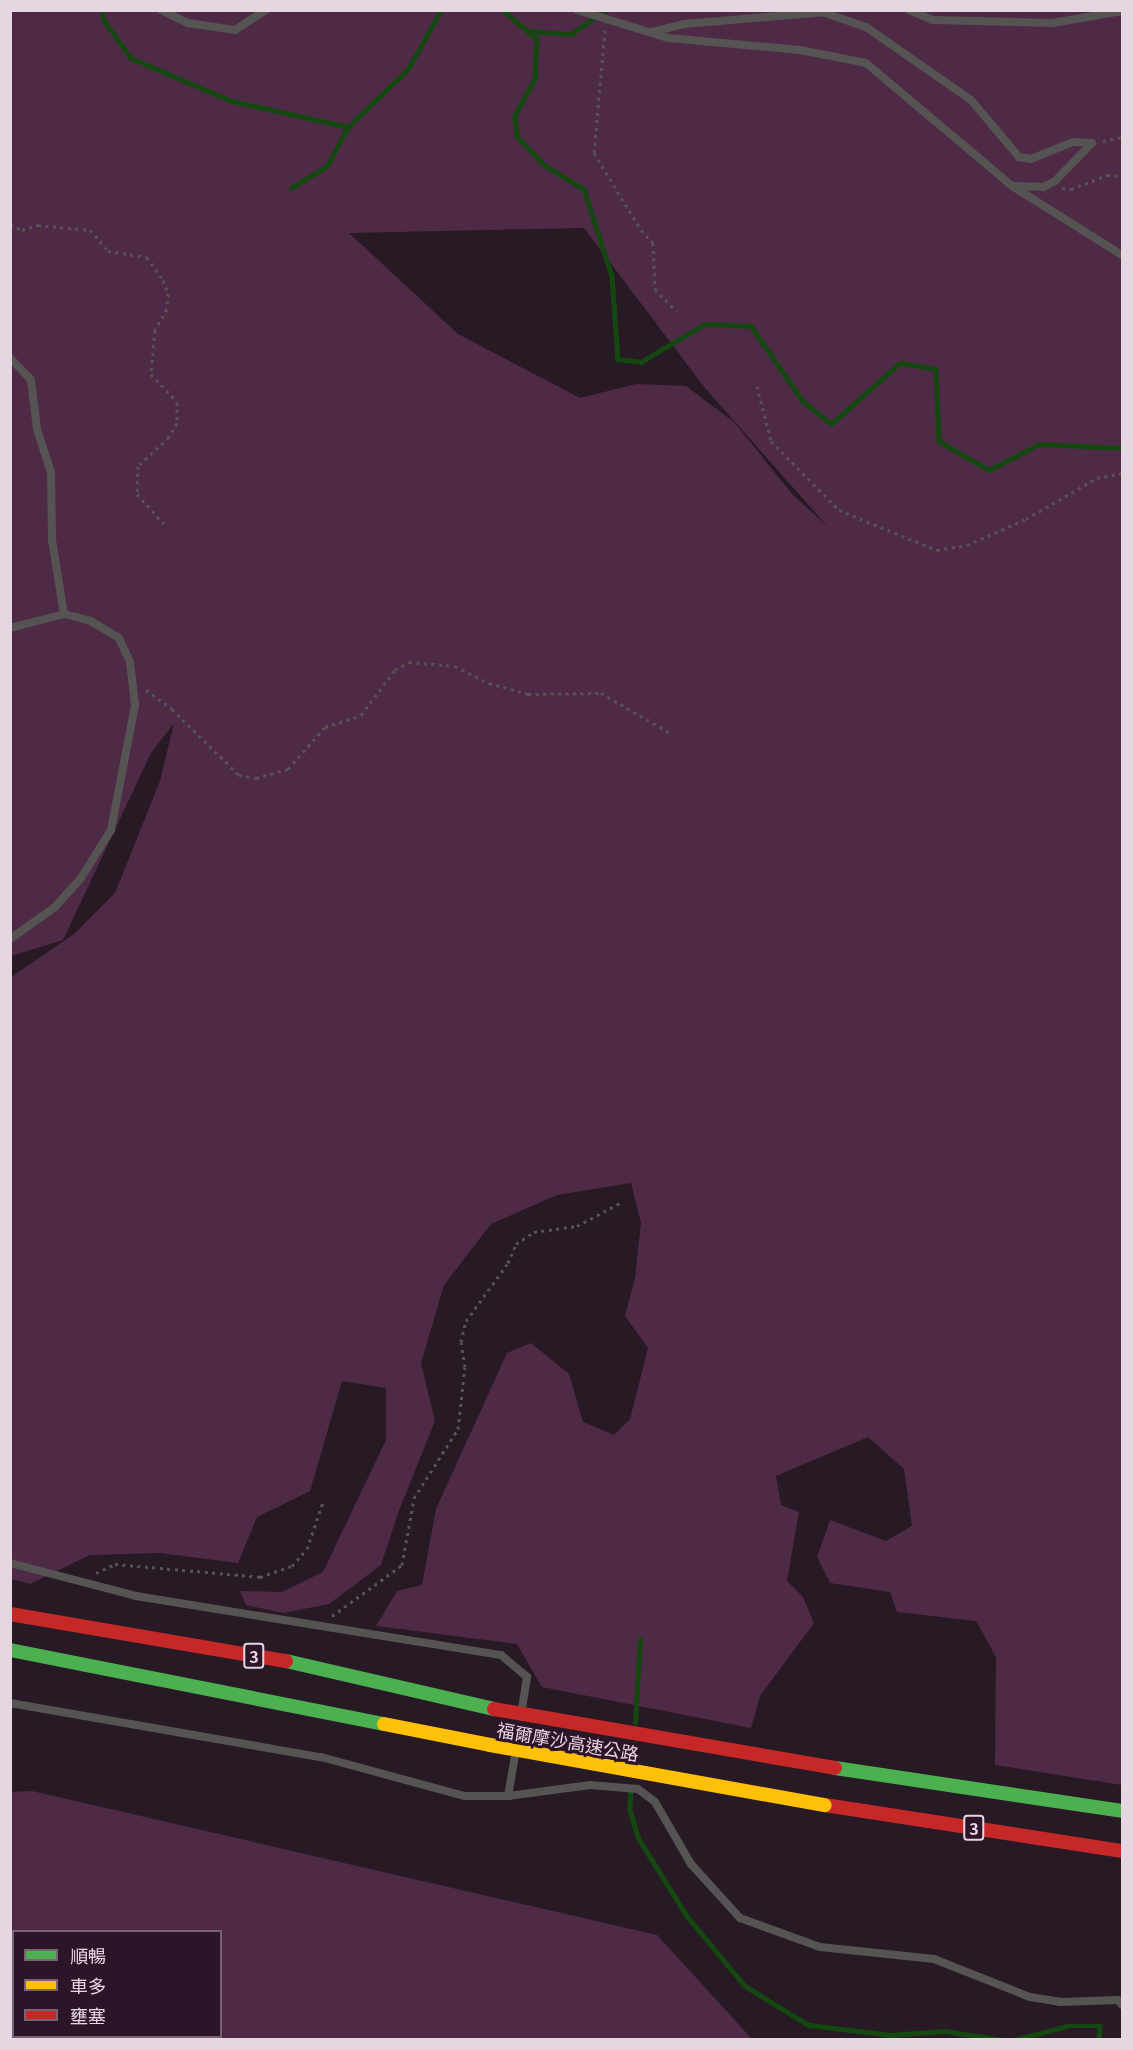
<!DOCTYPE html>
<meta charset="utf-8">
<style>
body{margin:0}
#map{position:relative;width:1133px;height:2050px;overflow:hidden;background:#271a24;font-family:Georgia,"Noto Sans TC",serif}
div>[style]{position:absolute}
[style*='--x']{left:calc(var(--x)*1px);top:calc(var(--y)*1px);width:calc(var(--w)*1px);rotate:calc(var(--a)*1deg)}
.green>*{inset:0;background:#4e2a47}
.stream>*{height:4.5px;margin:-2.25px;padding:0 2.25px;transform-origin:2.25px;border-radius:2.25px;background:#154810}
.path>*{height:3px;margin-top:-1.5px;transform-origin:0;background:repeating-linear-gradient(90deg,#575355 0 3px,transparent 0 7.5px)}
.lane>*{height:8px;margin:-4px;padding:0 4px;transform-origin:4px;border-radius:4px;background:#555453}
.fast>*{height:14px;margin:-7px;padding:0 7px;transform-origin:7px;border-radius:7px;background:#4caf50}
.slow>*{height:14px;margin:-7px;padding:0 7px;transform-origin:7px;border-radius:7px;background:#ffc107}
.jam>*{height:14px;margin:-7px;padding:0 7px;transform-origin:7px;border-radius:7px;background:#c62828}
.slow-bridge>*{height:14px;margin:-7px;padding:0 7px;transform-origin:7px;border-radius:7px;background:#ffc107}
.jam-bridge>*{height:14px;margin:-7px;padding:0 7px;transform-origin:7px;border-radius:7px;background:#c62828}
span{translate:-50% -50%;white-space:nowrap;text-align:center;line-height:1.15;-webkit-text-stroke:6px #2c1528;paint-order:stroke}
.shield-label span{padding:2px 4px;background:#2c1528;border:2px solid;border-radius:4px;-webkit-text-stroke-width:0}
.shield-label{font-size:16px;color:#e6d6e2;font-weight:700}
.street-label{font-size:18px;color:#e6d6e2}
.frame{position:absolute;inset:0;border:12px solid #e6d6e2;pointer-events:none}
.legend{position:absolute;left:12px;top:1930px;width:210px;height:108px;box-sizing:border-box;background:#2c1528;border:2px solid #766272;margin:0;padding:8px 10px;list-style:none;font-size:18px;color:#e6d6e2}
.legend li{display:flex;align-items:center;gap:12px;height:30px}
.legend b{width:30px;border:2px solid #766272}
</style>
<div id="map">
<div class="green">
<div style="clip-path:polygon(evenodd,11px 11px,1122px 11px,1122px 1785px,995px 1765px,996px 1657px,976px 1621px,897px 1612px,890px 1592px,830px 1583px,817px 1557px,830px 1520px,886px 1541px,912px 1526px,904px 1469px,868px 1437px,776px 1476px,781px 1505px,799px 1512px,787px 1581px,803px 1597px,814px 1623px,760px 1696px,751px 1728px,542px 1687px,517px 1644px,376px 1626px,397px 1591px,422px 1585px,436px 1509px,507px 1353px,531px 1343px,569px 1374px,583px 1422px,614px 1435px,630px 1419px,648px 1348px,625px 1316px,635px 1278px,641px 1223px,631px 1183px,557px 1195px,491px 1224px,444px 1285px,421px 1363px,435px 1421px,398px 1513px,381px 1565px,329px 1604px,283px 1613px,246px 1605px,240px 1591px,282px 1592px,323px 1572px,386px 1440px,386px 1388px,342px 1381px,310px 1491px,257px 1517px,238px 1563px,160px 1553px,90px 1555px,30px 1584px,11px 1579px,10px 978px,74px 934px,115px 893px,160px 781px,174px 723px,151px 753px,63px 940px,11px 956px,11px 11px,584px 228px,705px 388px,828px 527px,793px 495px,734px 422px,686px 386px,636px 384px,580px 398px,458px 334px,349px 233px,584px 228px)"></div>
<div style="clip-path:polygon(evenodd,32px 1791px,657px 1935px,752px 2039px,11px 2039px,11px 1792px,32px 1791px,14px 1932px,220px 1932px,220px 2036px,14px 2036px,14px 1932px)"></div>
</div>
<div class="stream">
<div style="--x:102;--y:10;--w:10;--a:79"></div>
<div style="--x:104;--y:20;--w:47;--a:54.6"></div>
<div style="--x:131;--y:58;--w:110;--a:23.1"></div>
<div style="--x:232;--y:101;--w:119;--a:12.6"></div>
<div style="--x:348;--y:127;--w:83;--a:-44"></div>
<div style="--x:408;--y:69;--w:68;--a:-60.8"></div>
<div style="--x:503;--y:10;--w:45;--a:40.5"></div>
<div style="--x:537;--y:39;--w:40;--a:92.9"></div>
<div style="--x:535;--y:79;--w:42;--a:118.4"></div>
<div style="--x:515;--y:116;--w:20;--a:84"></div>
<div style="--x:517;--y:136;--w:40;--a:47"></div>
<div style="--x:544;--y:165;--w:47;--a:31"></div>
<div style="--x:584;--y:189;--w:91;--a:72.2"></div>
<div style="--x:612;--y:276;--w:83;--a:85.9"></div>
<div style="--x:618;--y:359;--w:23;--a:7"></div>
<div style="--x:641;--y:362;--w:74;--a:-30.7"></div>
<div style="--x:705;--y:324;--w:46;--a:2.5"></div>
<div style="--x:751;--y:326;--w:91;--a:55.3"></div>
<div style="--x:803;--y:401;--w:36;--a:39"></div>
<div style="--x:831;--y:424;--w:92;--a:-41.5"></div>
<div style="--x:900;--y:363;--w:36;--a:9"></div>
<div style="--x:936;--y:369;--w:72;--a:87.6"></div>
<div style="--x:939;--y:441;--w:58;--a:30.1"></div>
<div style="--x:989;--y:470;--w:56;--a:-27.5"></div>
<div style="--x:1039;--y:444;--w:83;--a:2.8"></div>
<div style="--x:528;--y:31;--w:43;--a:4"></div>
<div style="--x:571;--y:34;--w:42;--a:-35.2"></div>
<div style="--x:291;--y:188;--w:42;--a:-31.4"></div>
<div style="--x:327;--y:166;--w:44;--a:-61.7"></div>
<div style="--x:635;--y:1723;--w:84;--a:-86.6"></div>
<div style="--x:633;--y:1762;--w:18;--a:-87"></div>
<div style="--x:631;--y:1789;--w:21;--a:93"></div>
<div style="--x:630;--y:1810;--w:30;--a:73"></div>
<div style="--x:639;--y:1839;--w:91;--a:58.1"></div>
<div style="--x:687;--y:1916;--w:91;--a:50.4"></div>
<div style="--x:745;--y:1986;--w:75;--a:31.4"></div>
<div style="--x:809;--y:2025;--w:82;--a:7"></div>
<div style="--x:890;--y:2035;--w:55;--a:-4.2"></div>
<div style="--x:945;--y:2031;--w:60;--a:8.7"></div>
<div style="--x:1014;--y:2040;--w:55;--a:-14.8"></div>
<div style="--x:1067;--y:2026;--w:33;--a:0"></div>
<div style="--x:1100;--y:2026;--w:14;--a:94"></div>
</div>
<div class="path">
<div style="--x:605;--y:30;--w:123;--a:95.1"></div>
<div style="--x:594;--y:153;--w:90;--a:58.6"></div>
<div style="--x:641;--y:230;--w:18;--a:47"></div>
<div style="--x:653;--y:243;--w:46;--a:87.5"></div>
<div style="--x:655;--y:289;--w:30;--a:46"></div>
<div style="--x:1103;--y:141;--w:19;--a:-12"></div>
<div style="--x:1062;--y:188;--w:9;--a:6"></div>
<div style="--x:1071;--y:189;--w:39;--a:-21"></div>
<div style="--x:1107;--y:175;--w:15;--a:4"></div>
<div style="--x:10;--y:225;--w:13;--a:23"></div>
<div style="--x:22;--y:230;--w:17;--a:-17"></div>
<div style="--x:38;--y:225;--w:52;--a:5.5"></div>
<div style="--x:90;--y:230;--w:28;--a:49"></div>
<div style="--x:108;--y:251;--w:39;--a:9"></div>
<div style="--x:147;--y:257;--w:28;--a:55"></div>
<div style="--x:163;--y:280;--w:14;--a:69"></div>
<div style="--x:168;--y:293;--w:16;--a:94"></div>
<div style="--x:167;--y:309;--w:24;--a:120"></div>
<div style="--x:155;--y:330;--w:44;--a:95.2"></div>
<div style="--x:151;--y:374;--w:38;--a:47"></div>
<div style="--x:177;--y:402;--w:21;--a:90"></div>
<div style="--x:177;--y:423;--w:16;--a:120"></div>
<div style="--x:169;--y:437;--w:42;--a:136.9"></div>
<div style="--x:138;--y:466;--w:28;--a:92"></div>
<div style="--x:137;--y:494;--w:40;--a:48"></div>
<div style="--x:757;--y:386;--w:57;--a:75.7"></div>
<div style="--x:771;--y:441;--w:97;--a:45.4"></div>
<div style="--x:839;--y:510;--w:106;--a:22.2"></div>
<div style="--x:937;--y:550;--w:30;--a:-9"></div>
<div style="--x:967;--y:545;--w:64;--a:-23.8"></div>
<div style="--x:1026;--y:519;--w:82;--a:-30"></div>
<div style="--x:1097;--y:478;--w:25;--a:-11"></div>
<div style="--x:146;--y:690;--w:32;--a:36"></div>
<div style="--x:172;--y:709;--w:94;--a:44.6"></div>
<div style="--x:239;--y:775;--w:17;--a:10"></div>
<div style="--x:256;--y:778;--w:33;--a:-16"></div>
<div style="--x:288;--y:769;--w:56;--a:-48.6"></div>
<div style="--x:325;--y:727;--w:38;--a:-18"></div>
<div style="--x:361;--y:715;--w:56;--a:-52.9"></div>
<div style="--x:395;--y:670;--w:16;--a:-30"></div>
<div style="--x:409;--y:662;--w:46;--a:5"></div>
<div style="--x:455;--y:666;--w:38;--a:27"></div>
<div style="--x:489;--y:683;--w:41;--a:15.8"></div>
<div style="--x:528;--y:694;--w:73;--a:-0.8"></div>
<div style="--x:601;--y:693;--w:82;--a:30"></div>
<div style="--x:96;--y:1573;--w:21;--a:-25"></div>
<div style="--x:115;--y:1564;--w:146;--a:5.1"></div>
<div style="--x:260;--y:1577;--w:34;--a:-19"></div>
<div style="--x:292;--y:1566;--w:23;--a:-49"></div>
<div style="--x:307;--y:1549;--w:50;--a:-71.2"></div>
<div style="--x:332;--y:1616;--w:87;--a:-36.1"></div>
<div style="--x:402;--y:1565;--w:68;--a:-79.8"></div>
<div style="--x:414;--y:1498;--w:82;--a:-57.5"></div>
<div style="--x:458;--y:1429;--w:62;--a:-83.6"></div>
<div style="--x:465;--y:1367;--w:25;--a:-99"></div>
<div style="--x:461;--y:1342;--w:22;--a:-77"></div>
<div style="--x:466;--y:1321;--w:72;--a:-54.1"></div>
<div style="--x:508;--y:1263;--w:21;--a:-67"></div>
<div style="--x:516;--y:1244;--w:22;--a:-34"></div>
<div style="--x:534;--y:1232;--w:43;--a:-7.9"></div>
<div style="--x:577;--y:1226;--w:51;--a:-28.1"></div>
</div>
<div class="lane">
<div style="--x:161;--y:10;--w:30;--a:26"></div>
<div style="--x:188;--y:23;--w:48;--a:8.5"></div>
<div style="--x:235;--y:30;--w:37;--a:-33"></div>
<div style="--x:577;--y:10;--w:95;--a:17.1"></div>
<div style="--x:668;--y:38;--w:133;--a:5.2"></div>
<div style="--x:800;--y:50;--w:67;--a:11.1"></div>
<div style="--x:866;--y:63;--w:191;--a:40.1"></div>
<div style="--x:1012;--y:186;--w:130;--a:32.1"></div>
<div style="--x:909;--y:10;--w:25;--a:23"></div>
<div style="--x:932;--y:20;--w:120;--a:1.4"></div>
<div style="--x:1052;--y:23;--w:71;--a:-9.7"></div>
<div style="--x:825;--y:13;--w:43;--a:18.9"></div>
<div style="--x:866;--y:27;--w:128;--a:34.8"></div>
<div style="--x:971;--y:100;--w:75;--a:49.9"></div>
<div style="--x:1019;--y:157;--w:12;--a:9"></div>
<div style="--x:1031;--y:159;--w:45;--a:-22"></div>
<div style="--x:1073;--y:142;--w:19;--a:3"></div>
<div style="--x:1092;--y:143;--w:53;--a:134.2"></div>
<div style="--x:1055;--y:181;--w:13;--a:153"></div>
<div style="--x:1043;--y:187;--w:29;--a:-178"></div>
<div style="--x:652;--y:32;--w:32;--a:-14"></div>
<div style="--x:683;--y:24;--w:144;--a:-4.8"></div>
<div style="--x:10;--y:358;--w:30;--a:46"></div>
<div style="--x:31;--y:380;--w:49;--a:83"></div>
<div style="--x:37;--y:429;--w:46;--a:72.3"></div>
<div style="--x:51;--y:473;--w:67;--a:89.1"></div>
<div style="--x:52;--y:540;--w:75;--a:80.8"></div>
<div style="--x:64;--y:614;--w:56;--a:165.5"></div>
<div style="--x:10;--y:939;--w:55;--a:-35.4"></div>
<div style="--x:55;--y:907;--w:39;--a:-48"></div>
<div style="--x:81;--y:878;--w:57;--a:-58"></div>
<div style="--x:111;--y:830;--w:127;--a:-79.1"></div>
<div style="--x:135;--y:705;--w:43;--a:-96.6"></div>
<div style="--x:130;--y:662;--w:26;--a:-115"></div>
<div style="--x:119;--y:638;--w:33;--a:-149"></div>
<div style="--x:91;--y:621;--w:28;--a:-165"></div>
<div style="--x:10;--y:1563;--w:130;--a:14.7"></div>
<div style="--x:136;--y:1596;--w:370;--a:9.2"></div>
<div style="--x:501;--y:1655;--w:34;--a:40"></div>
<div style="--x:527;--y:1677;--w:31;--a:99"></div>
<div style="--x:10;--y:1703;--w:316;--a:9.9"></div>
<div style="--x:321;--y:1757;--w:149;--a:15.2"></div>
<div style="--x:465;--y:1796;--w:43;--a:0"></div>
<div style="--x:508;--y:1796;--w:41;--a:-80.1"></div>
<div style="--x:508;--y:1796;--w:83;--a:-7.6"></div>
<div style="--x:590;--y:1785;--w:48;--a:4.8"></div>
<div style="--x:638;--y:1789;--w:21;--a:37"></div>
<div style="--x:655;--y:1802;--w:72;--a:59.9"></div>
<div style="--x:691;--y:1864;--w:73;--a:47.8"></div>
<div style="--x:740;--y:1918;--w:85;--a:19.9"></div>
<div style="--x:820;--y:1947;--w:115;--a:6"></div>
<div style="--x:934;--y:1959;--w:103;--a:21.6"></div>
<div style="--x:1030;--y:1997;--w:30;--a:9"></div>
<div style="--x:1060;--y:2002;--w:58;--a:-2"></div>
<div style="--x:1118;--y:2000;--w:6;--a:51"></div>
</div>
<div class="fast">
<div style="--x:10;--y:1650;--w:381;--a:11.2"></div>
<div style="--x:286;--y:1661;--w:213;--a:13"></div>
<div style="--x:835;--y:1768;--w:290;--a:8.5"></div>
</div>
<div class="slow">
<div style="--x:384;--y:1724;--w:108;--a:11.2"></div>
</div>
<div class="jam">
<div style="--x:10;--y:1614;--w:280;--a:9.7"></div>
<div style="--x:825;--y:1805;--w:301;--a:8.8"></div>
</div>
<div class="slow-bridge">
<div style="--x:490;--y:1745;--w:340;--a:10.2"></div>
</div>
<div class="jam-bridge">
<div style="--x:494;--y:1709;--w:346;--a:9.8"></div>
</div>
<div class="shield-label">
<span style="left:254px;top:1656px">3</span>
<span style="left:974px;top:1828px">3</span>
</div>
<div class="street-label">
<span style="left:568px;top:1741px;rotate:10deg">福爾摩沙高速公路</span>
</div>
<div class="frame"></div>
<ul class="legend">
<li><b style="height:8px;background:#4caf50"></b>順暢</li>
<li><b style="height:8px;background:#ffc107"></b>車多</li>
<li><b style="height:8px;background:#c62828"></b>壅塞</li>
</ul>
</div>
